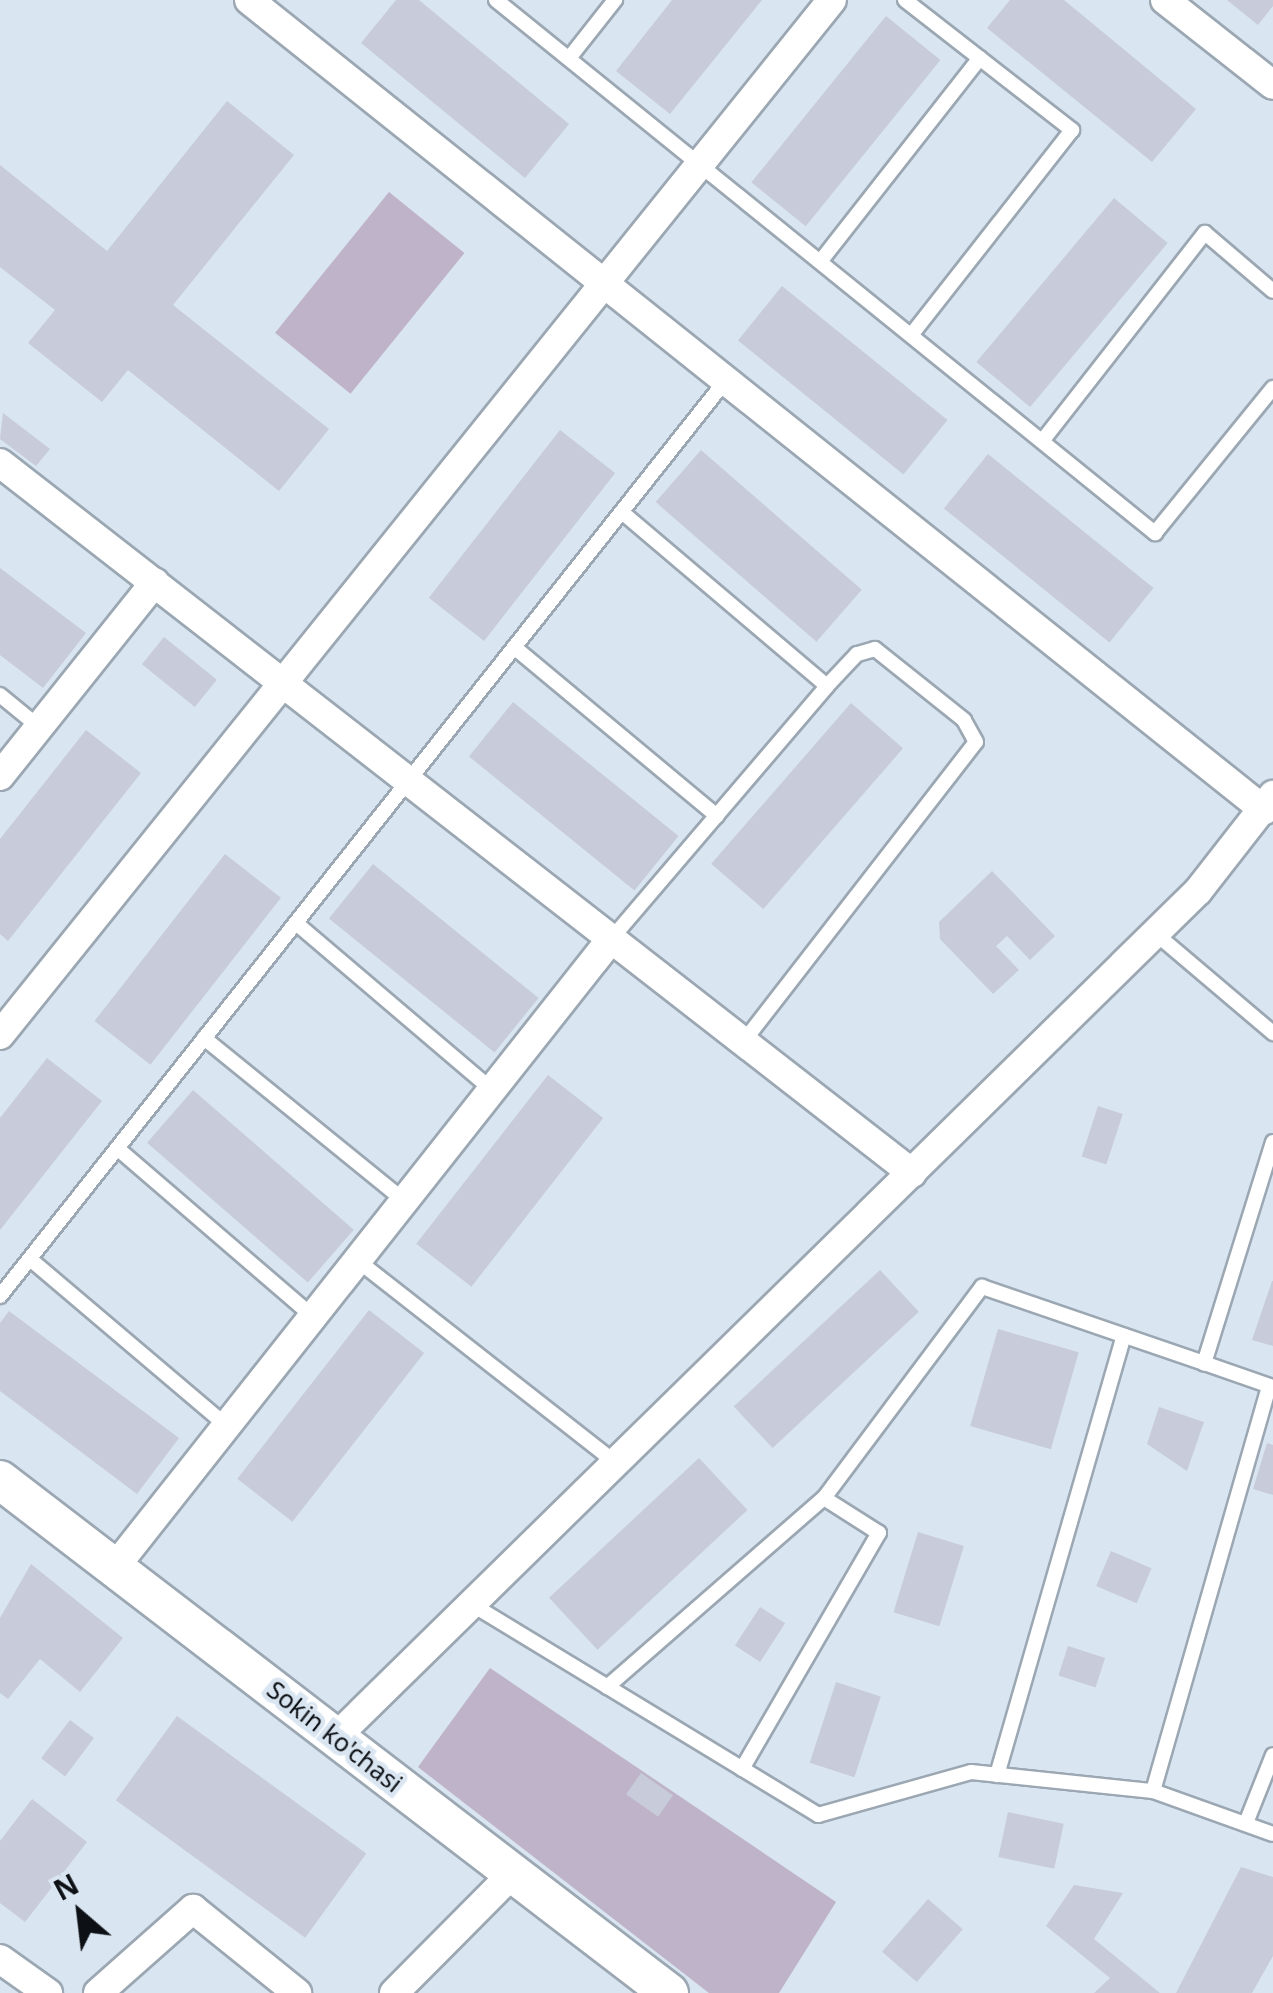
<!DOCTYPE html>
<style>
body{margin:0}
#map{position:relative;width:1273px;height:1993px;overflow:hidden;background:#d9e5f1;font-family:"Noto Sans",sans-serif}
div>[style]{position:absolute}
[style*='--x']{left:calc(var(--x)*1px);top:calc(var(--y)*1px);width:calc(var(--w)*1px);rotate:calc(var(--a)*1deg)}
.green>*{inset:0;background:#bfb3c9;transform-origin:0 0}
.building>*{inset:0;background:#c8cbda;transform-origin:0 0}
.roads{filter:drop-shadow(2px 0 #9ba7b2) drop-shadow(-2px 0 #9ba7b2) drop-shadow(0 2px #9ba7b2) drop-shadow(0 -2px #9ba7b2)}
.lane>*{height:14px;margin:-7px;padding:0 7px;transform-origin:7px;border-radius:7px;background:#fff}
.street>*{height:28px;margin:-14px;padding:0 14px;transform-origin:14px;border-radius:14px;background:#fff}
.secondary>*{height:38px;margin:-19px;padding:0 19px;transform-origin:19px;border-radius:19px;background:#fff}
span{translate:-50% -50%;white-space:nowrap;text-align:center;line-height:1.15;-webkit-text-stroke:9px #d9e5f1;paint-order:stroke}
.street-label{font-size:25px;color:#0d1115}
.north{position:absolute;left:30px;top:1863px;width:100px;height:100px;-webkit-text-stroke:8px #d9e5f1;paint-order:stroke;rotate:332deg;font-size:28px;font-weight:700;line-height:40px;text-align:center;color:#0d1115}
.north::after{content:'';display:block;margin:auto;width:35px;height:45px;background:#0d1115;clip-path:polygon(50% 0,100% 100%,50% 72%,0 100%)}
</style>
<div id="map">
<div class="green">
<div style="left:389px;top:192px;width:97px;height:181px;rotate:39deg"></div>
<div style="clip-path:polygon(490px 1668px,836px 1902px,779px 1993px,709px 1993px,418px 1767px)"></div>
</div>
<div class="building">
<div style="clip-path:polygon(396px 0,419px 0,569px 124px,525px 178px,361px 43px)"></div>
<div style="clip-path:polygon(672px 0,762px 0,670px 114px,616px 71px)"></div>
<div style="clip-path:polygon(1010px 0,1064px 0,1196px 109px,1152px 162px,987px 28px)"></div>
<div style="clip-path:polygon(1227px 0,1273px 0,1273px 6px,1258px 25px)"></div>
<div style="left:886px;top:16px;width:70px;height:214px;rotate:39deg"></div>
<div style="clip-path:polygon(227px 101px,294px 155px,173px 305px,329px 429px,279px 491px,128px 370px,102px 402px,28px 343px,55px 310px,0 267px,0 165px,107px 251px)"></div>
<div style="left:1114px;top:198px;width:70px;height:214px;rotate:40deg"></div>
<div style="left:782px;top:286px;width:213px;height:70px;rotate:39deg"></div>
<div style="clip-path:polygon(3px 413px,50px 449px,36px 466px,0 439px)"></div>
<div style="left:560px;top:430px;width:70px;height:213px;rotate:38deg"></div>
<div style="left:701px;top:450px;width:213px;height:69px;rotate:41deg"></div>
<div style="left:988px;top:454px;width:213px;height:70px;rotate:39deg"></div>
<div style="clip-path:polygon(0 568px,86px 633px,43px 688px,0 655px)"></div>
<div style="left:164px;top:637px;width:68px;height:35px;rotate:39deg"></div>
<div style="left:513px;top:702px;width:213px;height:70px;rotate:39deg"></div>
<div style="left:851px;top:703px;width:69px;height:213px;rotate:41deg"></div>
<div style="clip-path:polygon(86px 730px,141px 773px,8px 941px,0 934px,0 839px)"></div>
<div style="left:225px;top:854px;width:71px;height:212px;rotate:38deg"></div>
<div style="left:373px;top:864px;width:213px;height:70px;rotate:39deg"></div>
<div style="clip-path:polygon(992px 871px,1055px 936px,1030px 960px,1007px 936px,996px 946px,1019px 970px,993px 994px,940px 939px,939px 922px)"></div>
<div style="clip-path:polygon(47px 1058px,102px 1101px,0 1230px,0 1118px)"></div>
<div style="left:548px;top:1075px;width:70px;height:214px;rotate:38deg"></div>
<div style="left:193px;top:1090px;width:213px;height:70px;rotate:41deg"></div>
<div style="left:1098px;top:1106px;width:26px;height:53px;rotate:18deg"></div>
<div style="left:880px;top:1270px;width:57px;height:200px;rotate:47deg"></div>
<div style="clip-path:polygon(1272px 1281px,1273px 1281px,1273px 1346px,1252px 1340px)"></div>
<div style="left:369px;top:1310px;width:70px;height:214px;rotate:38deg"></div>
<div style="clip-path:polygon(9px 1311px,179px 1438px,137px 1494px,0 1391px,0 1323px)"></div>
<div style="left:998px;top:1329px;width:84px;height:101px;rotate:16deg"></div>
<div style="clip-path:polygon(1159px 1407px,1204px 1422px,1187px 1471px,1147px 1444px)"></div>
<div style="clip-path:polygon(1267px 1443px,1273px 1445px,1273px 1495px,1253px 1489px)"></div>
<div style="left:699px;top:1458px;width:71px;height:205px;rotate:47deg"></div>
<div style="left:918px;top:1532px;width:48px;height:84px;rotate:17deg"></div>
<div style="left:1111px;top:1551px;width:44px;height:38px;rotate:23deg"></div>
<div style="clip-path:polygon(31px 1564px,123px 1638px,80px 1692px,40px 1659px,8px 1699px,0 1693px,0 1618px)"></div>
<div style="left:760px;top:1607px;width:30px;height:46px;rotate:33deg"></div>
<div style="left:1068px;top:1646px;width:39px;height:31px;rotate:18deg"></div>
<div style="left:836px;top:1682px;width:47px;height:85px;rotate:18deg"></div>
<div style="left:177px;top:1716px;width:234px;height:104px;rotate:36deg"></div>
<div style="left:70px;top:1720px;width:30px;height:48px;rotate:37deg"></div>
<div style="left:641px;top:1773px;width:39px;height:26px;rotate:35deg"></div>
<div style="clip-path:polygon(32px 1799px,87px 1842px,25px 1922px,0 1903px,0 1841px)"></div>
<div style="left:1008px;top:1812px;width:57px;height:46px;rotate:12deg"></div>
<div style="clip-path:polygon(1241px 1867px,1273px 1877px,1273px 1956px,1252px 1993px,1176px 1993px)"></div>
<div style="clip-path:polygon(1074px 1885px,1123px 1893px,1094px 1939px,1160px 1993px,1094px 1993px,1110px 1978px,1046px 1926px)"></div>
<div style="left:928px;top:1899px;width:46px;height:70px;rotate:41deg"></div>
</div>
<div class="roads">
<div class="lane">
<div style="--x:496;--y:0;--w:848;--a:38.97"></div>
<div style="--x:1155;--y:533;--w:187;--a:-50.9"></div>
<div style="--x:905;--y:0;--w:212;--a:37.9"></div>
<div style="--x:1072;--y:130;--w:258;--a:128.1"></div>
<div style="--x:570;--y:57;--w:73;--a:-51.7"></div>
<div style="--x:823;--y:258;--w:254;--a:-51.9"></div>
<div style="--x:1043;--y:440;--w:263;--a:-52"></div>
<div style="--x:1205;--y:233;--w:89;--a:40.5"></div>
<div style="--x:514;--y:647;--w:264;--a:39.8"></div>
<div style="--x:0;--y:695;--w:50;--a:39.4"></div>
<div style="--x:296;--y:923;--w:255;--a:40.4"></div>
<div style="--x:1155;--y:933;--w:155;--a:40.3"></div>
<div style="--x:612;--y:938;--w:331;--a:-49.5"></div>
<div style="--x:827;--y:686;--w:269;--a:-139.7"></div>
<div style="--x:204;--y:1038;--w:257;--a:39.1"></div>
<div style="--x:744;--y:1041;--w:378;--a:-52.2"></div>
<div style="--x:976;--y:742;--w:25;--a:-119"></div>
<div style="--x:964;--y:720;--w:114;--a:-141.4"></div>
<div style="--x:875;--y:649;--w:19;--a:164"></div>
<div style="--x:857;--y:654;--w:44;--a:133.2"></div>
<div style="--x:1273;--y:1142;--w:232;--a:107.3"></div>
<div style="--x:1204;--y:1363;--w:73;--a:19.2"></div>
<div style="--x:117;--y:1148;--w:257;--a:40.7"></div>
<div style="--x:30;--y:1259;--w:257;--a:40.3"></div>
<div style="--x:357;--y:1260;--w:325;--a:38.1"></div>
<div style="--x:0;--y:1296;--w:1169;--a:-51.6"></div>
<div style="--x:468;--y:1602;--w:410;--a:31.3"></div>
<div style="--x:818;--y:1815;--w:159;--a:-15.7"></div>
<div style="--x:971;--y:1772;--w:183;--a:6"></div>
<div style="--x:1153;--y:1791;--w:127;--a:19.7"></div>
<div style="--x:607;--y:1687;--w:288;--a:-41.1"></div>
<div style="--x:824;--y:1498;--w:264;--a:-53.2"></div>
<div style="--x:982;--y:1287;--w:235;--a:18.9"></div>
<div style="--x:742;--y:1769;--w:273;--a:-59.9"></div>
<div style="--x:879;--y:1533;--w:65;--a:-147.5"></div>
<div style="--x:997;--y:1775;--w:457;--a:-73.9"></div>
<div style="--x:1153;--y:1791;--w:421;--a:-74"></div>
<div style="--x:1246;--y:1823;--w:73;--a:-68.3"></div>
</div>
<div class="street">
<div style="--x:249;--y:0;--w:1299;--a:38.59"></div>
<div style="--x:1165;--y:0;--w:137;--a:38.2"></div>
<div style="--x:0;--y:463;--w:1156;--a:37.9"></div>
<div style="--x:0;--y:776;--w:248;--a:-51.4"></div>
<div style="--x:0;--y:1035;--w:1328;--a:-51.21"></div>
<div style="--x:115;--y:1567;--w:802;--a:-51.69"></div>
<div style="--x:337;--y:1736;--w:1206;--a:-44.46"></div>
<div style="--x:1198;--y:891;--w:122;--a:-52"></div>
<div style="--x:0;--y:1959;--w:59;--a:35.3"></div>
<div style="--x:98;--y:1993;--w:127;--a:-41.5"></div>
<div style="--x:193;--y:1909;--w:134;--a:38.9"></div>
<div style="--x:394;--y:1993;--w:166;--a:-45.2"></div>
</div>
<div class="secondary">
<div style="--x:0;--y:1480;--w:843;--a:37.48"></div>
</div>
</div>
<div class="street-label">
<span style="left:335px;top:1736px;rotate:38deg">Sokin ko'chasi</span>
</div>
<div class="north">N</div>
</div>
